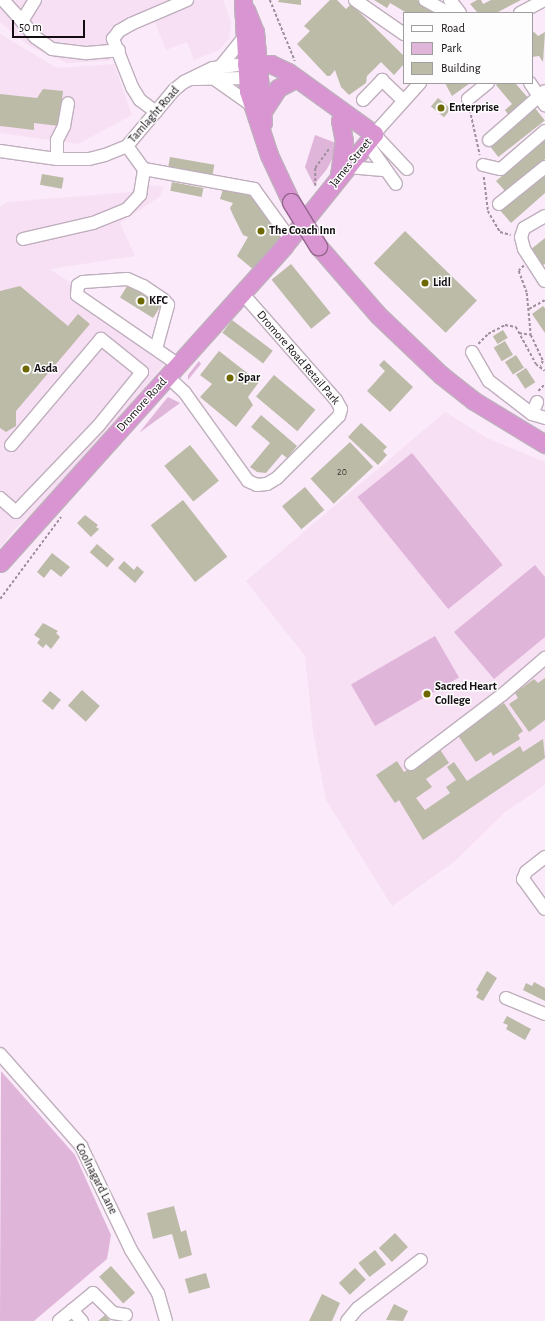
<!DOCTYPE html>
<style>
body{margin:0}
#map{position:relative;width:545px;height:1321px;overflow:hidden;background:#fbeaf9;font-family:"Alegreya Sans",sans-serif}
div>[style]{position:absolute}
[style*='--x']{left:calc(var(--x)*1px);top:calc(var(--y)*1px);width:calc(var(--w)*1px);rotate:calc(var(--a)*1deg)}
.built>*{inset:0;background:#f7dff4}
.green>*{inset:0;background:#e0b5da;transform-origin:0 0}
.building>*{inset:0;background:#bbbba7;transform-origin:0 0}
.path>*{height:1.5px;margin-top:-0.75px;transform-origin:0;background:repeating-linear-gradient(90deg,#9d909b 0 3px,transparent 0 5px)}
.roads{filter:drop-shadow(1px 0 #bfafbd) drop-shadow(-1px 0 #bfafbd) drop-shadow(0 1px #bfafbd) drop-shadow(0 -1px #bfafbd)}
.minor>*{height:12px;margin:-6px;padding:0 6px;transform-origin:6px;border-radius:6px;background:#fff}
.highway>*{height:17px;margin:-8.5px;padding:0 8.5px;transform-origin:8.5px;border-radius:8.5px;background:#d995d1}
.bridges{filter:drop-shadow(1px 0 #94658e) drop-shadow(-1px 0 #94658e) drop-shadow(0 1px #94658e) drop-shadow(0 -1px #94658e)}
.highway-bridge>*{height:17px;margin:-8.5px;padding:0 8.5px;transform-origin:8.5px;border-radius:8.5px;background:#d995d1}
.dots>*{width:11px;height:11px;translate:-50% -50%;box-sizing:border-box;border:2px solid #fdfdfd;border-radius:50%}
span{translate:-50% -50%;white-space:nowrap;text-align:center;line-height:1.15;-webkit-text-stroke:3px #fdfdfd;paint-order:stroke}
.number-label{font-size:10px;color:#3d3837}
.number-label span{-webkit-text-stroke-width:0}
.poi-label{font-size:12px;color:#130d12;font-weight:700}
.left{translate:0 -50%;text-align:left}
.street-label{font-size:12px;color:#130d12}
.legend{position:absolute;left:403px;top:12px;width:130px;height:72px;box-sizing:border-box;background:#fdfdfd;border:1px solid #9f9d9f;margin:0;padding:5px 7px;list-style:none;font-size:12px;color:#130d12}
.legend li{display:flex;align-items:center;gap:8px;height:20px}
.legend b{width:20px;border:1px solid #9f9d9f}
.scale{position:absolute;left:12px;top:20px;width:73px;height:18px;box-sizing:border-box;border:2px solid #130d12;border-top:0;padding-left:5px;font-size:12px;line-height:14px;white-space:nowrap;color:#130d12;-webkit-text-stroke:3px #fdfdfd;paint-order:stroke}
</style>
<div id="map">
<div class="built">
<div style="clip-path:polygon(0 0,223px 0,231px 22px,229px 39px,219px 50px,194px 60px,187px 42px,166px 50px,154px 20px,128px 32px,109px 61px,67px 63px,29px 46px,0 22px)"></div>
<div style="clip-path:polygon(0 34px,57px 68px,114px 64px,132px 115px,78px 144px,0 133px)"></div>
<div style="clip-path:polygon(136px 183px,164px 187px,159px 197px,120px 223px,135px 256px,50px 269px,171px 351px,164px 364px,68px 480px,14px 530px,0 548px,0 207px,8px 202px,131px 192px)"></div>
<div style="clip-path:polygon(445px 412px,487px 438px,545px 462px,545px 785px,505px 812px,455px 861px,392px 906px,326px 800px,313px 731px,305px 656px,246px 581px)"></div>
</div>
<div class="green">
<div style="clip-path:polygon(315px 135px,336px 143px,336px 152px,327px 169px,314px 185px,305px 167px)"></div>
<div style="clip-path:polygon(199px 361px,201px 364px,188px 380px,188px 375px)"></div>
<div style="clip-path:polygon(168px 397px,180px 403px,139px 433px,163px 403px)"></div>
<div style="left:412px;top:453px;width:144px;height:70px;rotate:51deg"></div>
<div style="clip-path:polygon(535px 565px,545px 577px,545px 637px,494px 679px,454px 632px)"></div>
<div style="left:435px;top:636px;width:48px;height:97px;rotate:60deg"></div>
<div style="clip-path:polygon(1px 1071px,75px 1155px,111px 1235px,107px 1259px,34px 1321px,0 1321px)"></div>
</div>
<div class="building">
<div style="clip-path:polygon(279px 0,301px 0,301px 5px,278px 2px)"></div>
<div style="clip-path:polygon(330px 0,337px 0,346px 9px,351px 4px,404px 56px,404px 64px,394px 75px,381px 62px,367px 76px,366px 83px,349px 95px,341px 87px,335px 70px,330px 76px,327px 76px,297px 44px,310px 31px,304px 26px)"></div>
<div style="clip-path:polygon(374px 0,417px 0,440px 13px,407px 13px,390px 3px,387px 8px)"></div>
<div style="clip-path:polygon(477px 0,481px 0,483px 4px,491px 0,521px 0,496px 13px,478px 13px,470px 4px)"></div>
<div style="clip-path:polygon(534px 32px,538px 36px,545px 32px,543px 62px,539px 56px,532px 57px,532px 33px)"></div>
<div style="clip-path:polygon(445px 83px,470px 83px,452px 96px)"></div>
<div style="clip-path:polygon(498px 83px,515px 83px,530px 100px,510px 117px,505px 110px,512px 104px,496px 85px)"></div>
<div style="clip-path:polygon(43px 89px,63px 91px,59px 126px,34px 123px,34px 130px,0 126px,0 94px,37px 98px)"></div>
<div style="left:438px;top:98px;width:17px;height:11px;rotate:40deg"></div>
<div style="left:535px;top:108px;width:16px;height:59px;rotate:52deg"></div>
<div style="clip-path:polygon(545px 139px,545px 159px,506px 192px,496px 181px)"></div>
<div style="left:170px;top:157px;width:45px;height:11px;rotate:10deg"></div>
<div style="clip-path:polygon(545px 170px,545px 193px,511px 223px,499px 209px)"></div>
<div style="left:42px;top:174px;width:22px;height:11px;rotate:10deg"></div>
<div style="left:172px;top:182px;width:32px;height:9px;rotate:11deg"></div>
<div style="clip-path:polygon(224px 186px,252px 192px,280px 233px,280px 240px,254px 270px,237px 256px,248px 237px,243px 235px,233px 215px,230px 208px,233px 203px,220px 199px)"></div>
<div style="left:405px;top:231px;width:100px;height:45px;rotate:44deg"></div>
<div style="clip-path:polygon(545px 238px,545px 264px,543px 265px,530px 250px)"></div>
<div style="left:291px;top:264px;width:63px;height:25px;rotate:51deg"></div>
<div style="left:129px;top:283px;width:39px;height:17px;rotate:32deg"></div>
<div style="clip-path:polygon(20px 286px,68px 326px,78px 314px,90px 324px,16px 411px,16px 426px,6px 432px,0 428px,0 291px)"></div>
<div style="clip-path:polygon(543px 306px,545px 308px,545px 333px,532px 314px)"></div>
<div style="left:232px;top:320px;width:51px;height:16px;rotate:37deg"></div>
<div style="left:503px;top:330px;width:9px;height:12px;rotate:58deg"></div>
<div style="left:505px;top:341px;width:16px;height:13px;rotate:60deg"></div>
<div style="clip-path:polygon(219px 351px,259px 382px,248px 397px,253px 405px,236px 427px,200px 397px,212px 384px,200px 375px)"></div>
<div style="left:516px;top:355px;width:15px;height:13px;rotate:58deg"></div>
<div style="clip-path:polygon(384px 360px,413px 387px,390px 412px,367px 391px,385px 371px,379px 365px)"></div>
<div style="left:526px;top:368px;width:17px;height:12px;rotate:57deg"></div>
<div style="left:274px;top:375px;width:54px;height:28px;rotate:40deg"></div>
<div style="clip-path:polygon(261px 415px,297px 446px,287px 458px,282px 454px,266px 473px,257px 472px,250px 467px,270px 443px,251px 427px)"></div>
<div style="clip-path:polygon(361px 423px,387px 447px,383px 451px,387px 455px,378px 465px,348px 437px)"></div>
<div style="left:350px;top:442px;width:34px;height:54px;rotate:47deg"></div>
<div style="left:190px;top:445px;width:46px;height:33px;rotate:51deg"></div>
<div style="left:305px;top:487px;width:30px;height:30px;rotate:50deg"></div>
<div style="left:183px;top:500px;width:72px;height:41px;rotate:52deg"></div>
<div style="clip-path:polygon(85px 515px,98px 525px,96px 527px,99px 529px,91px 537px,77px 523px)"></div>
<div style="left:97px;top:544px;width:23px;height:11px;rotate:41deg"></div>
<div style="clip-path:polygon(52px 553px,70px 567px,61px 577px,51px 569px,44px 578px,37px 572px)"></div>
<div style="clip-path:polygon(124px 561px,134px 570px,137px 566px,144px 572px,135px 583px,118px 568px)"></div>
<div style="clip-path:polygon(43px 623px,58px 631px,56px 633px,60px 637px,51px 649px,46px 644px,43px 648px,37px 643px,40px 639px,34px 635px)"></div>
<div style="clip-path:polygon(545px 678px,545px 720px,529px 732px,509px 704px,518px 698px,515px 693px,534px 679px,538px 683px)"></div>
<div style="left:82px;top:690px;width:24px;height:21px;rotate:42deg"></div>
<div style="left:50px;top:691px;width:14px;height:13px;rotate:39deg"></div>
<div style="clip-path:polygon(504px 703px,523px 731px,518px 735px,520px 739px,493px 756px,491px 752px,476px 762px,457px 734px)"></div>
<div style="clip-path:polygon(543px 739px,545px 758px,423px 840px,399px 800px,395px 803px,376px 775px,397px 761px,404px 772px,439px 748px,449px 763px,426px 779px,432px 787px,416px 798px,425px 810px,450px 793px,446px 787px,456px 780px,447px 767px,454px 762px,467px 781px,520px 746px,523px 752px)"></div>
<div style="clip-path:polygon(487px 971px,497px 978px,483px 1001px,476px 997px,479px 992px,476px 990px)"></div>
<div style="clip-path:polygon(534px 982px,545px 988px,545px 1001px,523px 990px,526px 983px,532px 986px)"></div>
<div style="clip-path:polygon(507px 1016px,531px 1029px,525px 1040px,506px 1029px,508px 1025px,503px 1023px)"></div>
<div style="clip-path:polygon(174px 1206px,181px 1232px,186px 1230px,192px 1255px,179px 1259px,172px 1234px,153px 1239px,147px 1213px)"></div>
<div style="left:395px;top:1233px;width:19px;height:22px;rotate:47deg"></div>
<div style="left:375px;top:1250px;width:18px;height:21px;rotate:52deg"></div>
<div style="left:111px;top:1266px;width:36px;height:16px;rotate:48deg"></div>
<div style="left:355px;top:1268px;width:16px;height:22px;rotate:47deg"></div>
<div style="left:206px;top:1273px;width:15px;height:22px;rotate:74deg"></div>
<div style="clip-path:polygon(322px 1294px,340px 1303px,332px 1321px,309px 1321px)"></div>
<div style="clip-path:polygon(394px 1304px,408px 1311px,403px 1321px,386px 1320px)"></div>
<div style="clip-path:polygon(105px 1315px,110px 1321px,98px 1321px)"></div>
</div>
<div class="path">
<div style="--x:270;--y:0;--w:66;--a:67.7"></div>
<div style="--x:470;--y:110;--w:46;--a:77.5"></div>
<div style="--x:484;--y:177;--w:34;--a:83"></div>
<div style="--x:488;--y:211;--w:24;--a:60"></div>
<div style="--x:500;--y:232;--w:11;--a:15"></div>
<div style="--x:315;--y:186;--w:18;--a:-90"></div>
<div style="--x:315;--y:168;--w:24;--a:-54"></div>
<div style="--x:524;--y:266;--w:7;--a:135"></div>
<div style="--x:519;--y:271;--w:23;--a:70"></div>
<div style="--x:527;--y:293;--w:42;--a:84.6"></div>
<div style="--x:531;--y:335;--w:29;--a:65"></div>
<div style="--x:543;--y:361;--w:6;--a:108"></div>
<div style="--x:529;--y:309;--w:18;--a:-29"></div>
<div style="--x:519;--y:333;--w:12;--a:9"></div>
<div style="--x:478;--y:344;--w:14;--a:-45"></div>
<div style="--x:488;--y:334;--w:19;--a:-28"></div>
<div style="--x:505;--y:325;--w:11;--a:10"></div>
<div style="--x:516;--y:327;--w:42;--a:61.6"></div>
<div style="--x:536;--y:364;--w:11;--a:38"></div>
<div style="--x:538;--y:391;--w:10;--a:-45"></div>
<div style="--x:0;--y:599;--w:102;--a:-53.4"></div>
</div>
<div class="roads">
<div class="minor">
<div style="--x:3;--y:0;--w:28;--a:48"></div>
<div style="--x:35;--y:0;--w:25;--a:122"></div>
<div style="--x:22;--y:21;--w:21;--a:51"></div>
<div style="--x:35;--y:37;--w:21;--a:35"></div>
<div style="--x:52;--y:49;--w:35;--a:7"></div>
<div style="--x:87;--y:53;--w:32;--a:-5"></div>
<div style="--x:355;--y:0;--w:60;--a:34.8"></div>
<div style="--x:425;--y:0;--w:26;--a:29"></div>
<div style="--x:450;--y:0;--w:16;--a:52"></div>
<div style="--x:520;--y:13;--w:27;--a:-28"></div>
<div style="--x:220;--y:67;--w:36;--a:-51"></div>
<div style="--x:193;--y:79;--w:54;--a:-1.1"></div>
<div style="--x:216;--y:80;--w:43;--a:35.5"></div>
<div style="--x:530;--y:83;--w:27;--a:56"></div>
<div style="--x:468;--y:99;--w:26;--a:-39"></div>
<div style="--x:363;--y:100;--w:28;--a:-46"></div>
<div style="--x:382;--y:80;--w:29;--a:44"></div>
<div style="--x:156;--y:112;--w:20;--a:-143"></div>
<div style="--x:140;--y:100;--w:15;--a:-122"></div>
<div style="--x:132;--y:87;--w:52;--a:-111.6"></div>
<div style="--x:113;--y:39;--w:10;--a:-53"></div>
<div style="--x:119;--y:31;--w:14;--a:-30"></div>
<div style="--x:131;--y:24;--w:61;--a:-23.2"></div>
<div style="--x:489;--y:140;--w:74;--a:-41.2"></div>
<div style="--x:367;--y:143;--w:50;--a:54.7"></div>
<div style="--x:127;--y:146;--w:29;--a:54"></div>
<div style="--x:144;--y:169;--w:112;--a:10.3"></div>
<div style="--x:254;--y:189;--w:62;--a:54.2"></div>
<div style="--x:0;--y:151;--w:58;--a:8"></div>
<div style="--x:57;--y:159;--w:32;--a:0"></div>
<div style="--x:89;--y:159;--w:16;--a:-14"></div>
<div style="--x:105;--y:155;--w:24;--a:-22"></div>
<div style="--x:127;--y:146;--w:73;--a:-50"></div>
<div style="--x:174;--y:90;--w:13;--a:-39"></div>
<div style="--x:184;--y:82;--w:32;--a:-26"></div>
<div style="--x:213;--y:68;--w:33;--a:-7"></div>
<div style="--x:57;--y:159;--w:19;--a:-90"></div>
<div style="--x:57;--y:140;--w:16;--a:-63"></div>
<div style="--x:64;--y:126;--w:23;--a:-80"></div>
<div style="--x:483;--y:165;--w:18;--a:13"></div>
<div style="--x:501;--y:169;--w:58;--a:-40.8"></div>
<div style="--x:348;--y:167;--w:38;--a:5"></div>
<div style="--x:407;--y:169;--w:48;--a:-133.3"></div>
<div style="--x:374;--y:134;--w:69;--a:-48"></div>
<div style="--x:499;--y:204;--w:59;--a:-38.8"></div>
<div style="--x:545;--y:216;--w:24;--a:150"></div>
<div style="--x:524;--y:228;--w:9;--a:108"></div>
<div style="--x:521;--y:237;--w:12;--a:76"></div>
<div style="--x:524;--y:249;--w:38;--a:57"></div>
<div style="--x:23;--y:239;--w:72;--a:-12.9"></div>
<div style="--x:93;--y:223;--w:35;--a:-22"></div>
<div style="--x:126;--y:210;--w:21;--a:-47"></div>
<div style="--x:140;--y:195;--w:26;--a:-81"></div>
<div style="--x:156;--y:349;--w:46;--a:-74.7"></div>
<div style="--x:168;--y:305;--w:6;--a:-129"></div>
<div style="--x:164;--y:300;--w:25;--a:-146"></div>
<div style="--x:143;--y:286;--w:17;--a:-156"></div>
<div style="--x:127;--y:279;--w:44;--a:176.1"></div>
<div style="--x:83;--y:282;--w:6;--a:149"></div>
<div style="--x:78;--y:285;--w:10;--a:96"></div>
<div style="--x:77;--y:295;--w:124;--a:34.5"></div>
<div style="--x:472;--y:352;--w:34;--a:60"></div>
<div style="--x:489;--y:381;--w:54;--a:37.5"></div>
<div style="--x:532;--y:414;--w:14;--a:17"></div>
<div style="--x:168;--y:377;--w:23;--a:43"></div>
<div style="--x:185;--y:393;--w:108;--a:54.4"></div>
<div style="--x:248;--y:481;--w:10;--a:24"></div>
<div style="--x:257;--y:485;--w:10;--a:-6"></div>
<div style="--x:267;--y:484;--w:12;--a:-31"></div>
<div style="--x:277;--y:478;--w:88;--a:-45"></div>
<div style="--x:339;--y:416;--w:7;--a:-74"></div>
<div style="--x:341;--y:409;--w:10;--a:-119"></div>
<div style="--x:336;--y:400;--w:141;--a:-131.3"></div>
<div style="--x:532;--y:414;--w:13;--a:-67"></div>
<div style="--x:0;--y:498;--w:21;--a:41"></div>
<div style="--x:16;--y:512;--w:120;--a:-46.3"></div>
<div style="--x:99;--y:425;--w:68;--a:-50.9"></div>
<div style="--x:142;--y:372;--w:53;--a:-141.2"></div>
<div style="--x:101;--y:339;--w:139;--a:130.3"></div>
<div style="--x:411;--y:764;--w:114;--a:-37.2"></div>
<div style="--x:502;--y:695;--w:57;--a:-40.7"></div>
<div style="--x:545;--y:857;--w:24;--a:142"></div>
<div style="--x:526;--y:872;--w:8;--a:113"></div>
<div style="--x:523;--y:879;--w:37;--a:54"></div>
<div style="--x:506;--y:998;--w:42;--a:22.3"></div>
<div style="--x:0;--y:1054;--w:123;--a:48.6"></div>
<div style="--x:81;--y:1146;--w:115;--a:64.3"></div>
<div style="--x:131;--y:1250;--w:51;--a:57.9"></div>
<div style="--x:158;--y:1293;--w:29;--a:74"></div>
<div style="--x:72;--y:1310;--w:15;--a:48"></div>
<div style="--x:59;--y:1321;--w:44;--a:-39.5"></div>
<div style="--x:93;--y:1293;--w:28;--a:45"></div>
<div style="--x:113;--y:1313;--w:13;--a:9"></div>
<div style="--x:347;--y:1321;--w:17;--a:-50"></div>
<div style="--x:358;--y:1308;--w:79;--a:-37.3"></div>
</div>
<div class="highway">
<div style="--x:243;--y:2;--w:89;--a:86.8"></div>
<div style="--x:248;--y:91;--w:67;--a:71.8"></div>
<div style="--x:269;--y:155;--w:52;--a:64.9"></div>
<div style="--x:246;--y:10;--w:24;--a:68"></div>
<div style="--x:255;--y:32;--w:91;--a:85"></div>
<div style="--x:263;--y:111;--w:27;--a:-57"></div>
<div style="--x:278;--y:88;--w:15;--a:-28"></div>
<div style="--x:339;--y:176;--w:35;--a:-82"></div>
<div style="--x:344;--y:141;--w:21;--a:-101"></div>
<div style="--x:318;--y:246;--w:91;--a:49"></div>
<div style="--x:378;--y:315;--w:87;--a:43.6"></div>
<div style="--x:441;--y:375;--w:42;--a:38.2"></div>
<div style="--x:474;--y:401;--w:83;--a:31.2"></div>
<div style="--x:0;--y:563;--w:426;--a:-48.1"></div>
<div style="--x:284;--y:246;--w:144;--a:-51.2"></div>
<div style="--x:374;--y:134;--w:106;--a:-144.2"></div>
<div style="--x:288;--y:72;--w:19;--a:-155"></div>
<div style="--x:271;--y:64;--w:25;--a:180"></div>
</div>
</div>
<div class="bridges">
<div class="highway-bridge">
<div style="--x:291;--y:202;--w:52;--a:58.5"></div>
</div>
</div>
<div class="dots">
<div style="left:441px;top:108px;background:#6e6800"></div>
<div style="left:261px;top:231px;background:#6e6800"></div>
<div style="left:425px;top:283px;background:#6e6800"></div>
<div style="left:141px;top:301px;background:#6e6800"></div>
<div style="left:26px;top:369px;background:#6e6800"></div>
<div style="left:230px;top:378px;background:#6e6800"></div>
<div style="left:427px;top:694px;background:#6e6800"></div>
</div>
<div class="number-label">
<span style="left:342px;top:473px">20</span>
</div>
<div class="poi-label">
<span class="left" style="left:449px;top:108px">Enterprise</span>
<span class="left" style="left:269px;top:231px">The Coach Inn</span>
<span class="left" style="left:433px;top:283px">Lidl</span>
<span class="left" style="left:149px;top:301px">KFC</span>
<span class="left" style="left:34px;top:369px">Asda</span>
<span class="left" style="left:238px;top:378px">Spar</span>
<span class="left" style="left:435px;top:694px">Sacred Heart<br>College</span>
</div>
<div class="street-label">
<span style="left:154px;top:115px;rotate:-49deg">Tamlaght Road</span>
<span style="left:351px;top:163px;rotate:-51deg">James Street</span>
<span style="left:298px;top:358px;rotate:49deg">Dromore Road Retail Park</span>
<span style="left:142px;top:405px;rotate:-48deg">Dromore Road</span>
<span style="left:96px;top:1179px;rotate:63deg">Coolnagard Lane</span>
</div>
<ul class="legend">
<li><b style="height:5px;background:#fff"></b>Road</li>
<li><b style="height:11px;background:#e0b5da"></b>Park</li>
<li><b style="height:11px;background:#bbbba7"></b>Building</li>
</ul>
<div class="scale">50 m</div>
</div>
